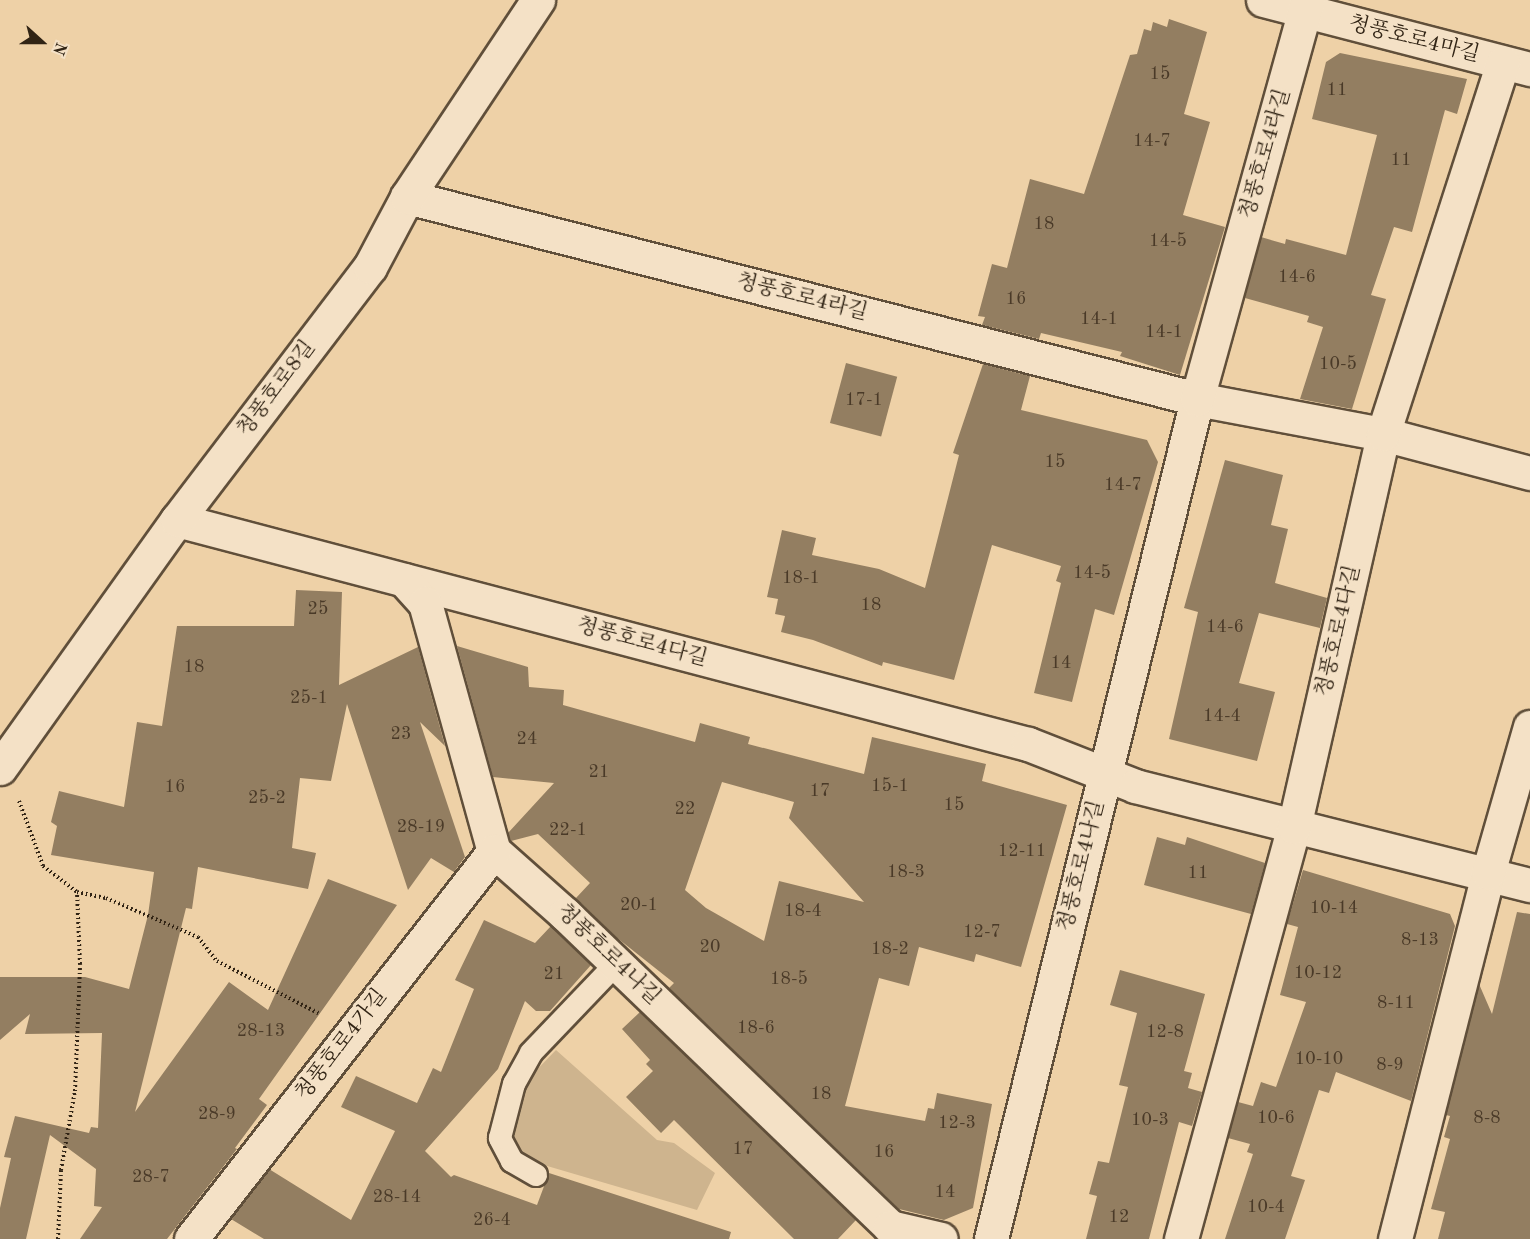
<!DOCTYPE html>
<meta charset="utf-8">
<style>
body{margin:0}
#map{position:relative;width:1530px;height:1239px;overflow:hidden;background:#eed1a7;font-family:"Old Standard TT","Noto Serif KR",serif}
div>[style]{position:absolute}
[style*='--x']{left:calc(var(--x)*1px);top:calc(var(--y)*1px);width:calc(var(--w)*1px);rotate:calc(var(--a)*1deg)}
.green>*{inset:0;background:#ceb48e}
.building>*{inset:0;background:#937e61;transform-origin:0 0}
.path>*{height:4px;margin-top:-2px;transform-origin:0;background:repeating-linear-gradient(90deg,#312415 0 1.5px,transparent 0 4.5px)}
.roads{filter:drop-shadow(2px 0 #604f3a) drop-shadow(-2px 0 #604f3a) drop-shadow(0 2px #604f3a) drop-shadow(0 -2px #604f3a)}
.service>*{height:22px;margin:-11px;padding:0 11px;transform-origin:11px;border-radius:11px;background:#f4e1c6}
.minor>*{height:33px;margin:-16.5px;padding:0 16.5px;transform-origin:16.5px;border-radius:16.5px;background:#f4e1c6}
span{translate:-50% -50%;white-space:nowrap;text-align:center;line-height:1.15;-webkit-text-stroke:6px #f4e1c6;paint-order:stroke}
.number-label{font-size:18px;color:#4a3a28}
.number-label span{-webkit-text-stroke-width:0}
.street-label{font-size:21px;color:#312415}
.north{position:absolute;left:12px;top:12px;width:60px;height:60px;-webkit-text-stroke:4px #f4e1c6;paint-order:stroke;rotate:111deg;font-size:16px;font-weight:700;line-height:24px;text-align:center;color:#312415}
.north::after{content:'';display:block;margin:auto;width:21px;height:27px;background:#312415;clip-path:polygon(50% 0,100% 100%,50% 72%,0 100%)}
</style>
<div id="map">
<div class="green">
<div style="clip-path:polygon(556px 1050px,657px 1140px,674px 1143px,715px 1173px,697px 1210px,537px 1163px,520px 1154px,513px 1139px,513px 1119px,525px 1082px)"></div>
</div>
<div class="building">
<div style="clip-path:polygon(1169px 19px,1207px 32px,1184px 114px,1210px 122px,1183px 215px,1225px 227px,1180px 375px,1120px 356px,1122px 352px,1041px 333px,1039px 339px,982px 325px,985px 317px,978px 316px,992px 264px,1007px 268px,1030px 179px,1084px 194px,1130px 55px,1137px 54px,1144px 29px,1151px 31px,1153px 22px,1167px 27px)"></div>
<div style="clip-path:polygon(1340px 53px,1467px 79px,1457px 114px,1445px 110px,1412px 232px,1394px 227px,1371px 295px,1386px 299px,1352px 409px,1300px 399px,1323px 327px,1307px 322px,1309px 316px,1245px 298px,1261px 237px,1285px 244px,1286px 239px,1346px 255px,1377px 135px,1312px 119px,1326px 62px)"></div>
<div style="left:846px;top:363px;width:53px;height:62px;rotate:15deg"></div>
<div style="clip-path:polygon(983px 364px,1030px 376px,1021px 410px,1147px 440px,1158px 462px,1114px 615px,1095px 609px,1072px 702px,1034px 693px,1061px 583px,1056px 581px,1061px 566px,992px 545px,954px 680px,883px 662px,882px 666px,813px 640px,781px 632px,785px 616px,775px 614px,778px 599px,767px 597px,782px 530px,816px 538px,812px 555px,879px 569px,925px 588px,959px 455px,953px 453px)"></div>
<div style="clip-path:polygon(1225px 460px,1283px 475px,1271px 525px,1288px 529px,1275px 583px,1327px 598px,1320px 628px,1259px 613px,1239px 683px,1275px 692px,1257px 761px,1169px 739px,1198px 612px,1184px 608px)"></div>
<div style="clip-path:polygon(296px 590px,342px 592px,339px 685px,418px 647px,445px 746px,420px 722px,465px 857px,454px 872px,431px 858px,408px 890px,347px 704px,331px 781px,300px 778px,292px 848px,316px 853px,308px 889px,198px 867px,192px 909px,186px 908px,135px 1112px,229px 982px,268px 1010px,328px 879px,397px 905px,259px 1099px,267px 1105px,235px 1148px,237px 1149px,167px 1239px,80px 1239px,102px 1207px,94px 1206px,96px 1169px,50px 1135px,26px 1239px,0 1239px,0 1208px,11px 1158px,4px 1157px,15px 1116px,89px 1133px,91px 1127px,98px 1128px,102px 1033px,25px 1034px,30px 1014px,0 1040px,0 977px,85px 977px,129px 989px,148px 915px,154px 872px,51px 855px,57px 826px,51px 822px,59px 791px,124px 807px,137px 722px,162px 726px,177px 626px,294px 626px)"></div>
<div style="clip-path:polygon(evenodd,457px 646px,528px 667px,529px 687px,564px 690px,563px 705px,695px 742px,700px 723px,750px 737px,748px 744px,864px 774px,872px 737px,986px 764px,982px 781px,1067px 805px,1021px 967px,976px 954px,974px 962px,919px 947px,909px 986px,879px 978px,845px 1106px,925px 1121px,928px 1108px,934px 1109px,937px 1093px,992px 1104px,973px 1208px,944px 1220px,899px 1209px,669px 988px,674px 983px,616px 937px,576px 898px,590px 883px,538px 834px,511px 841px,508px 833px,554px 783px,493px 777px,457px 646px,722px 782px,794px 802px,789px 818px,864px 902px,779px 881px,764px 941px,706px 908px,685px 890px,722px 782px)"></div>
<div style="clip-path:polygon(1157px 837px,1185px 845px,1187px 837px,1265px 863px,1251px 914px,1144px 885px)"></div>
<div style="clip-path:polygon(1303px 870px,1450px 914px,1455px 926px,1411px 1101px,1336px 1072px,1329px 1093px,1319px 1090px,1291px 1176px,1305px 1180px,1285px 1239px,1225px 1239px,1253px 1154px,1247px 1152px,1250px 1144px,1228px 1138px,1238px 1102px,1253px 1106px,1261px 1082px,1276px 1087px,1306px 1002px,1280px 995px,1298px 927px,1287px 924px)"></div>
<div style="clip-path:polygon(1517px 912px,1530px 914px,1530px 1239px,1438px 1239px,1445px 1212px,1431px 1209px,1450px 1139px,1444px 1137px,1450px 1116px,1446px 1115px,1479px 984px,1492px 1014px)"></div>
<div style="clip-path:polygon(484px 920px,535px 943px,551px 926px,591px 965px,550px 1011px,536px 1011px,525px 1001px,498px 1069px,425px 1151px,451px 1177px,454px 1175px,537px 1205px,549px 1173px,731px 1232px,729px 1239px,264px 1239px,231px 1219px,269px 1169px,351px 1220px,395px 1131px,341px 1107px,356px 1076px,417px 1103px,433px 1068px,441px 1072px,474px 989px,455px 980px)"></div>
<div style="clip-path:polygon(1120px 970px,1205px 994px,1184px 1071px,1192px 1073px,1188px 1088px,1202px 1092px,1192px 1126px,1179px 1122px,1149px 1239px,1086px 1239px,1097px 1196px,1089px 1194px,1098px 1161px,1109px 1163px,1128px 1087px,1119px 1085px,1137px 1013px,1110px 1005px)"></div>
<div style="clip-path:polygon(640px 1012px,856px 1220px,838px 1239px,794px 1239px,674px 1120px,661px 1133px,626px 1097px,653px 1071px,646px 1064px,650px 1060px,622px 1029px)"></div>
</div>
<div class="path">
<div style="--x:19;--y:801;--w:69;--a:69.7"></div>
<div style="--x:43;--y:866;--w:43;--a:37.4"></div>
<div style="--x:77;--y:892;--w:30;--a:12"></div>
<div style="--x:106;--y:898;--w:100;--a:23"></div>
<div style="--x:198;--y:937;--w:31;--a:52"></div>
<div style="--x:217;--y:961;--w:114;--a:27.2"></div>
<div style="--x:58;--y:1239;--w:69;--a:-87.5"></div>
<div style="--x:61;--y:1170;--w:80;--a:-80"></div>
<div style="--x:75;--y:1091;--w:127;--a:-87.7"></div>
<div style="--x:80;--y:964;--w:72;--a:-92.4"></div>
</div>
<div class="roads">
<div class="service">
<div style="--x:536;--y:1175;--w:28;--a:-150"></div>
<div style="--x:512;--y:1161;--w:26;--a:-118"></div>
<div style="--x:500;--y:1138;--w:56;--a:-75.5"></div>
<div style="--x:514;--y:1084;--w:35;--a:-61"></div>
<div style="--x:531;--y:1053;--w:124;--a:-46.3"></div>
</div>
<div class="minor">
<div style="--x:1263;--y:0;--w:276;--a:14.5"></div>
<div style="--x:407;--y:197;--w:815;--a:14.34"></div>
<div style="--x:1197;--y:399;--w:189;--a:10.7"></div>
<div style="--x:1383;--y:434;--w:152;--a:14.9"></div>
<div style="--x:177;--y:520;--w:880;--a:14.75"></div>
<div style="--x:1028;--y:744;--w:115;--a:21.4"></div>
<div style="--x:1135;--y:786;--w:407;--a:14.1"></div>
<div style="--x:404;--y:580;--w:31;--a:48"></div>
<div style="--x:425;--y:603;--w:257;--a:74.5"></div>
<div style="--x:494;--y:851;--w:95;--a:41.6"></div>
<div style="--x:565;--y:914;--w:451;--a:43.9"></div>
<div style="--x:890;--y:1227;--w:52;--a:13.2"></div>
<div style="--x:0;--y:768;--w:305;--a:-54.5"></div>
<div style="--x:177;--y:520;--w:318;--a:-52.7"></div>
<div style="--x:370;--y:267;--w:79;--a:-62.1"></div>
<div style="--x:407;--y:197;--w:237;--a:-56.4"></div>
<div style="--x:191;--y:1239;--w:492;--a:-52"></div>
<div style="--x:991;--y:1239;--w:865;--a:-76.22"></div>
<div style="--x:1197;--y:399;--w:414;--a:-74.5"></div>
<div style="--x:1181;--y:1239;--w:427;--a:-74.7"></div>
<div style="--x:1294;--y:827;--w:403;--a:-77.2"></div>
<div style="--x:1383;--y:434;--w:390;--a:-72.1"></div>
<div style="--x:1395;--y:1239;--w:378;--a:-75.7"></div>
<div style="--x:1488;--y:873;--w:152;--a:-74"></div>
</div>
</div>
<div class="number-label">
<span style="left:1160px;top:74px">15</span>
<span style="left:1337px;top:90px">11</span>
<span style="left:1152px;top:141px">14-7</span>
<span style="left:1401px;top:160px">11</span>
<span style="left:1044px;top:224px">18</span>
<span style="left:1168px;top:241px">14-5</span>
<span style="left:1297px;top:277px">14-6</span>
<span style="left:1016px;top:299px">16</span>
<span style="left:1099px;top:319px">14-1</span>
<span style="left:1164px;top:332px">14-1</span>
<span style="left:1338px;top:364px">10-5</span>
<span style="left:864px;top:400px">17-1</span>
<span style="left:1055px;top:462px">15</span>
<span style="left:1123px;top:485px">14-7</span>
<span style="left:1092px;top:573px">14-5</span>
<span style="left:801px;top:578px">18-1</span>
<span style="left:871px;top:605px">18</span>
<span style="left:318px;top:609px">25</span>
<span style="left:1225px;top:627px">14-6</span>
<span style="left:1061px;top:663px">14</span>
<span style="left:194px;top:667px">18</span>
<span style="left:309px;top:698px">25-1</span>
<span style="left:1222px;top:716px">14-4</span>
<span style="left:401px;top:734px">23</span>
<span style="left:527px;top:739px">24</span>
<span style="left:599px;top:772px">21</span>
<span style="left:890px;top:786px">15-1</span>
<span style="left:175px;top:787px">16</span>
<span style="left:820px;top:791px">17</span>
<span style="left:267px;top:798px">25-2</span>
<span style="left:954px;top:805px">15</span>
<span style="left:685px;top:809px">22</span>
<span style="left:421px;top:827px">28-19</span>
<span style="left:568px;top:830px">22-1</span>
<span style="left:1022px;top:851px">12-11</span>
<span style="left:906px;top:872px">18-3</span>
<span style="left:1198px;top:873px">11</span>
<span style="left:639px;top:905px">20-1</span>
<span style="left:1334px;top:908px">10-14</span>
<span style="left:803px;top:911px">18-4</span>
<span style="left:982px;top:932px">12-7</span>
<span style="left:1420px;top:940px">8-13</span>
<span style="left:710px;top:947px">20</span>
<span style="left:890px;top:949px">18-2</span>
<span style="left:1318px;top:973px">10-12</span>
<span style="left:554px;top:974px">21</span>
<span style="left:789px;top:979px">18-5</span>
<span style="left:1396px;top:1003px">8-11</span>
<span style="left:756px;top:1028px">18-6</span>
<span style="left:261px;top:1031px">28-13</span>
<span style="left:1165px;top:1032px">12-8</span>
<span style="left:1319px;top:1059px">10-10</span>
<span style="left:1390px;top:1065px">8-9</span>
<span style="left:821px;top:1094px">18</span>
<span style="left:217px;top:1114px">28-9</span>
<span style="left:1276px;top:1118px">10-6</span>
<span style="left:1487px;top:1118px">8-8</span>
<span style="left:1150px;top:1120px">10-3</span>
<span style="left:957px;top:1123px">12-3</span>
<span style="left:743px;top:1149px">17</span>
<span style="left:884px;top:1152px">16</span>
<span style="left:151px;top:1177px">28-7</span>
<span style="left:945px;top:1192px">14</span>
<span style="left:397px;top:1197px">28-14</span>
<span style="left:1266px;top:1207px">10-4</span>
<span style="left:1119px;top:1217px">12</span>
<span style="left:492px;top:1220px">26-4</span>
</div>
<div class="street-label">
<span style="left:1414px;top:40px;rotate:14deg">청풍호로4마길</span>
<span style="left:1266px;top:154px;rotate:-74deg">청풍호로4라길</span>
<span style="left:802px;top:298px;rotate:14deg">청풍호로4라길</span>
<span style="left:277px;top:389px;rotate:-53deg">청풍호로8길</span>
<span style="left:1339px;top:631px;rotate:-77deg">청풍호로4다길</span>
<span style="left:642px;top:643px;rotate:15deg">청풍호로4다길</span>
<span style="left:1082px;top:866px;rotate:-76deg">청풍호로4나길</span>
<span style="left:608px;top:955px;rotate:44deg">청풍호로4나길</span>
<span style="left:342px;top:1045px;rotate:-52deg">청풍호로4가길</span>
</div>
<div class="north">N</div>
</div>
